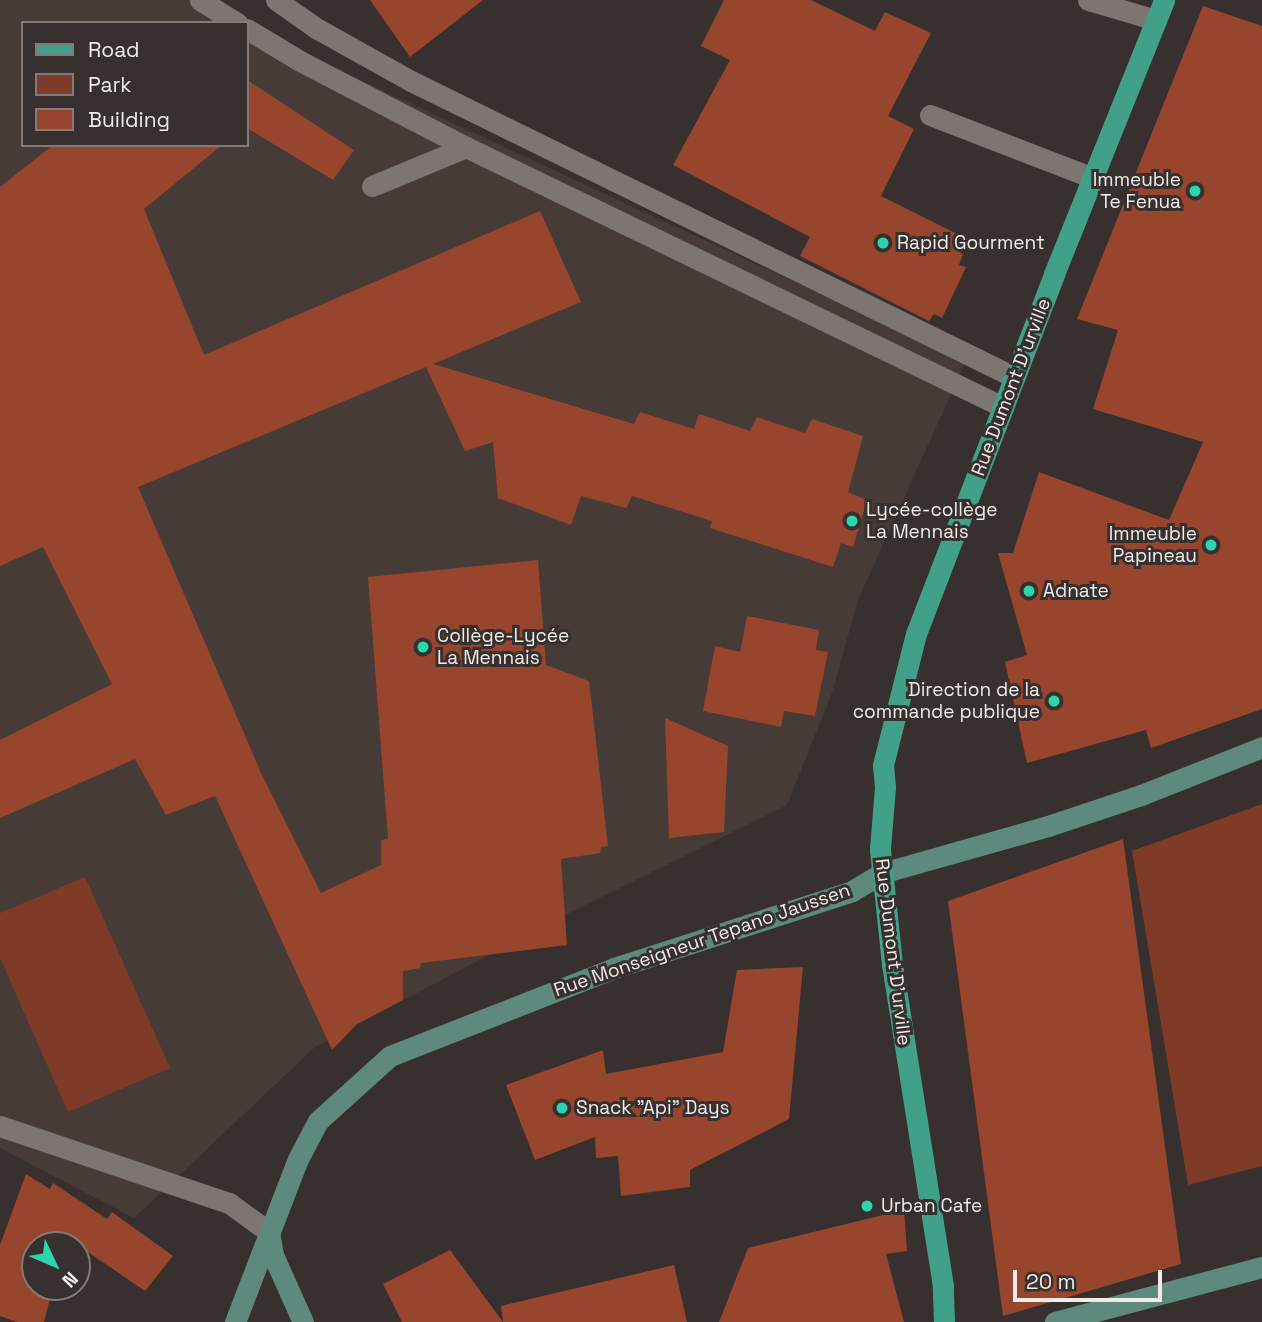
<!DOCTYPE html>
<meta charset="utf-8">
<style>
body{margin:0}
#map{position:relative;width:1262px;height:1322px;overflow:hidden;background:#37302e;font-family:"Space Grotesk",sans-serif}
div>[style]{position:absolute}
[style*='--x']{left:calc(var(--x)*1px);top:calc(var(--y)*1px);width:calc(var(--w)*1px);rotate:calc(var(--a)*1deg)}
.built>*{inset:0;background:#473b37}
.green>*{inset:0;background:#7f3a28}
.building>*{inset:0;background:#98452d}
.street>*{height:21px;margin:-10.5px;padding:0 10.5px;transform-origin:10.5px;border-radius:10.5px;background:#7d7572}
.secondary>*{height:21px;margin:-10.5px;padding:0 10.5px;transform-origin:10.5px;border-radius:10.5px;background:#5e8a7d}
.primary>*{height:21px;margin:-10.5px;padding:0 10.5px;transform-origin:10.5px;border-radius:10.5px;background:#40a088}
.dots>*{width:19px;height:19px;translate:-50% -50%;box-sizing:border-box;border:4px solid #37302e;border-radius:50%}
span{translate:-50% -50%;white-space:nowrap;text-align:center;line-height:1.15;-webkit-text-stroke:6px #37302e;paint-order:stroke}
.poi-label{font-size:19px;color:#f0ecea}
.right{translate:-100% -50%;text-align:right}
.left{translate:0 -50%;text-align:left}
.street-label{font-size:19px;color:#f0ecea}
.legend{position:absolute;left:21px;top:21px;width:228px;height:126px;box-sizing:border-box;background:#37302e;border:2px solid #817b79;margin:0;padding:9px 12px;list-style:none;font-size:21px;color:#f0ecea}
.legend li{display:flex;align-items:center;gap:14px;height:35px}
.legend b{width:35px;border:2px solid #817b79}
.north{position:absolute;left:21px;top:1231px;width:70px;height:70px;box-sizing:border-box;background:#37302e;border:2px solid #817b79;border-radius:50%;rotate:134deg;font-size:19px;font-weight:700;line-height:28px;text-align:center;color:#f0ecea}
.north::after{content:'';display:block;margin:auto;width:24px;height:32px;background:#2cd5ab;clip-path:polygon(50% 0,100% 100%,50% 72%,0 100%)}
.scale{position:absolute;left:1013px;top:1270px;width:149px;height:32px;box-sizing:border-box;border:4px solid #f0ecea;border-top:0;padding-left:9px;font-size:21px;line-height:24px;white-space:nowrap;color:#f0ecea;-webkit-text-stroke:5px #37302e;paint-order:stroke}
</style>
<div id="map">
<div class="built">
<div style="clip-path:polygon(evenodd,0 0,214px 0,315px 59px,883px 323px,964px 365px,858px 600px,832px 693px,787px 805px,555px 920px,315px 1047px,134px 1218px,0 1148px,0 0,23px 23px,247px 23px,247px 145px,23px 145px,23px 23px)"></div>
</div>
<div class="green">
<div style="clip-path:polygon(1262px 804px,1262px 1166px,1188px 1185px,1132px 851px)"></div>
<div style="clip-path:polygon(85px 877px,170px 1068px,68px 1112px,0 958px,0 913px)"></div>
</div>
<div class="building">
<div style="clip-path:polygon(370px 0,483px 0,410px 57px)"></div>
<div style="clip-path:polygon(724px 0,811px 0,875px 31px,885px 12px,931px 33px,888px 116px,914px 129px,881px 196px,961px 236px,956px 250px,963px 254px,959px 265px,966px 267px,942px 318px,934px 314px,929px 321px,800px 256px,810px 237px,673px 165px,730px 60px,701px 46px)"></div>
<div style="clip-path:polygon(1203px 6px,1262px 26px,1262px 709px,1151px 748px,1146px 730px,1027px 763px,1005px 662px,1027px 655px,998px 553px,1013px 553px,1039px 472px,1169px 520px,1203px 442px,1093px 409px,1118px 330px,1077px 319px)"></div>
<div style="clip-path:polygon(247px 80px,354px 150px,333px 180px,247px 128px)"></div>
<div style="clip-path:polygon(53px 145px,222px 145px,144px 209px,204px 355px,540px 211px,581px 302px,433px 364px,634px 424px,640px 412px,694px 429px,699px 414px,750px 431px,757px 417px,805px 433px,812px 419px,863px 436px,848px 492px,867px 500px,853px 547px,841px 543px,833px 567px,710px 528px,712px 521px,632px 496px,626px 508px,581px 496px,571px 525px,498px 498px,493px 442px,465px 451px,426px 367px,138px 487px,261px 773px,321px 893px,381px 865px,381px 840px,388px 839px,368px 577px,538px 560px,546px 665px,589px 681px,608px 846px,601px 847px,600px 853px,561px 859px,567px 945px,421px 963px,420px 968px,403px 971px,403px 1000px,357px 1024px,332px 1050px,215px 796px,166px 815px,135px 759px,0 818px,0 740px,112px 684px,43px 547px,0 566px,0 187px)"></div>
<div style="clip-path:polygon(747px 616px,819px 630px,816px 650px,828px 652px,815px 716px,784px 711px,781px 727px,703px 711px,715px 646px,740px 652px)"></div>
<div style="clip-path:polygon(665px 718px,728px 746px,724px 832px,669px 838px)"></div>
<div style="clip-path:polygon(1123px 839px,1181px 1264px,1003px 1316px,948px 901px)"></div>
<div style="clip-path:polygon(803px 967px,789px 1119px,690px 1170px,690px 1187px,621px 1196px,618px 1156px,596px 1158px,595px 1137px,535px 1160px,506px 1085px,603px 1050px,606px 1074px,723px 1052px,737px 970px)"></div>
<div style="clip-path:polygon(26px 1174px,50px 1189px,53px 1183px,107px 1219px,112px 1212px,173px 1256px,145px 1291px,66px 1237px,64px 1245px,35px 1245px,35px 1287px,53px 1287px,44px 1322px,17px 1322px,0 1316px,0 1245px)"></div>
<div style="clip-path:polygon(904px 1210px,907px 1251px,886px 1254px,904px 1322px,719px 1322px,748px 1248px)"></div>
<div style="clip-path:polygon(450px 1250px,503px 1322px,402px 1322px,383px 1284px)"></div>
<div style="clip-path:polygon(674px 1265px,687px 1322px,503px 1322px,501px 1306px)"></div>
</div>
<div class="street">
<div style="--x:200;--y:0;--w:44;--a:31.9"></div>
<div style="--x:276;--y:0;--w:49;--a:35"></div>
<div style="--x:316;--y:28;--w:109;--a:29.2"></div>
<div style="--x:411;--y:81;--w:672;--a:26.15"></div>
<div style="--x:1088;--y:0;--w:71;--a:16.4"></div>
<div style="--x:247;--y:29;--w:62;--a:31.1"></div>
<div style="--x:300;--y:61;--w:187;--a:27.4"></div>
<div style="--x:930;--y:115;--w:175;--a:21.1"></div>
<div style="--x:372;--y:186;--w:102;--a:-22.5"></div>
<div style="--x:466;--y:147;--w:597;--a:25.83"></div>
<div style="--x:0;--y:1126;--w:242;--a:18.6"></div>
<div style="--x:229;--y:1203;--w:49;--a:35.9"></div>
</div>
<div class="secondary">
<div style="--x:269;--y:1232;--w:23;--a:80"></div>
<div style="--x:273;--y:1255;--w:73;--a:65.9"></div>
<div style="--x:235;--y:1322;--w:175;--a:-68.9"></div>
<div style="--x:298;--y:1159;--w:43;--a:-62.2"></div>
<div style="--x:318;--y:1121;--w:97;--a:-42.1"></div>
<div style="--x:390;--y:1056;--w:241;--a:-21.4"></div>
<div style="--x:614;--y:968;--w:250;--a:-17.9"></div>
<div style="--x:852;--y:891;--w:35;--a:-31"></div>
<div style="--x:882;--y:873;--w:173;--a:-15.8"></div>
<div style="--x:1048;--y:826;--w:98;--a:-18.4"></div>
<div style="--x:1141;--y:795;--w:130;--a:-21.6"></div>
<div style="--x:1055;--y:1322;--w:214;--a:-14.9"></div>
</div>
<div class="primary">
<div style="--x:944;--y:1322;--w:36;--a:-92"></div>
<div style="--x:943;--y:1286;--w:326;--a:-99"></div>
<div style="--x:892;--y:964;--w:116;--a:-96"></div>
<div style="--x:880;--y:849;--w:62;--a:-85.4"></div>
<div style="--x:885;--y:787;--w:22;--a:-95"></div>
<div style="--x:883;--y:765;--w:135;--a:-75.9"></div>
<div style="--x:916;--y:634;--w:386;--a:-69"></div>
<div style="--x:1054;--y:274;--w:295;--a:-68.1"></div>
</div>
<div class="dots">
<div style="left:1195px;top:191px;background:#2cd5ab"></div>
<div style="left:883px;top:243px;background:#2cd5ab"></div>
<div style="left:852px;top:521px;background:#2cd5ab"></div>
<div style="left:1211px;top:545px;background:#2cd5ab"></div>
<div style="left:1029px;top:591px;background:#2cd5ab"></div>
<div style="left:423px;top:647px;background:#2cd5ab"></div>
<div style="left:1054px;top:701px;background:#2cd5ab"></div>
<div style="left:562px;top:1108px;background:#2cd5ab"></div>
<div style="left:867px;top:1206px;background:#2cd5ab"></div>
</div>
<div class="poi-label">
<span class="right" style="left:1181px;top:191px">Immeuble<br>Te Fenua</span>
<span class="left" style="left:897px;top:243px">Rapid Gourment</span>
<span class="left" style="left:866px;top:521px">Lycée-collège<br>La Mennais</span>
<span class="right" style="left:1197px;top:545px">Immeuble<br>Papineau</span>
<span class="left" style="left:1043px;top:591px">Adnate</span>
<span class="left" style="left:437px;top:647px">Collège-Lycée<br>La Mennais</span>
<span class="right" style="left:1040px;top:701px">Direction de la<br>commande publique</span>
<span class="left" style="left:576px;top:1108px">Snack "Api" Days</span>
<span class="left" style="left:881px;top:1206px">Urban Cafe</span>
</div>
<div class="street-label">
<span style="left:1011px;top:387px;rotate:-69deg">Rue Dumont D'urville</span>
<span style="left:702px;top:940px;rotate:-19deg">Rue Monseigneur Tepano Jaussen</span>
<span style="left:893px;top:952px;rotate:83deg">Rue Dumont D'urville</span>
</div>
<ul class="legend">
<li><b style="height:9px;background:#40a088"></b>Road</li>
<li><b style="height:19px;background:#7f3a28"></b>Park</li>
<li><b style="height:19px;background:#98452d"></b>Building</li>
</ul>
<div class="north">N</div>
<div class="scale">20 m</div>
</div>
